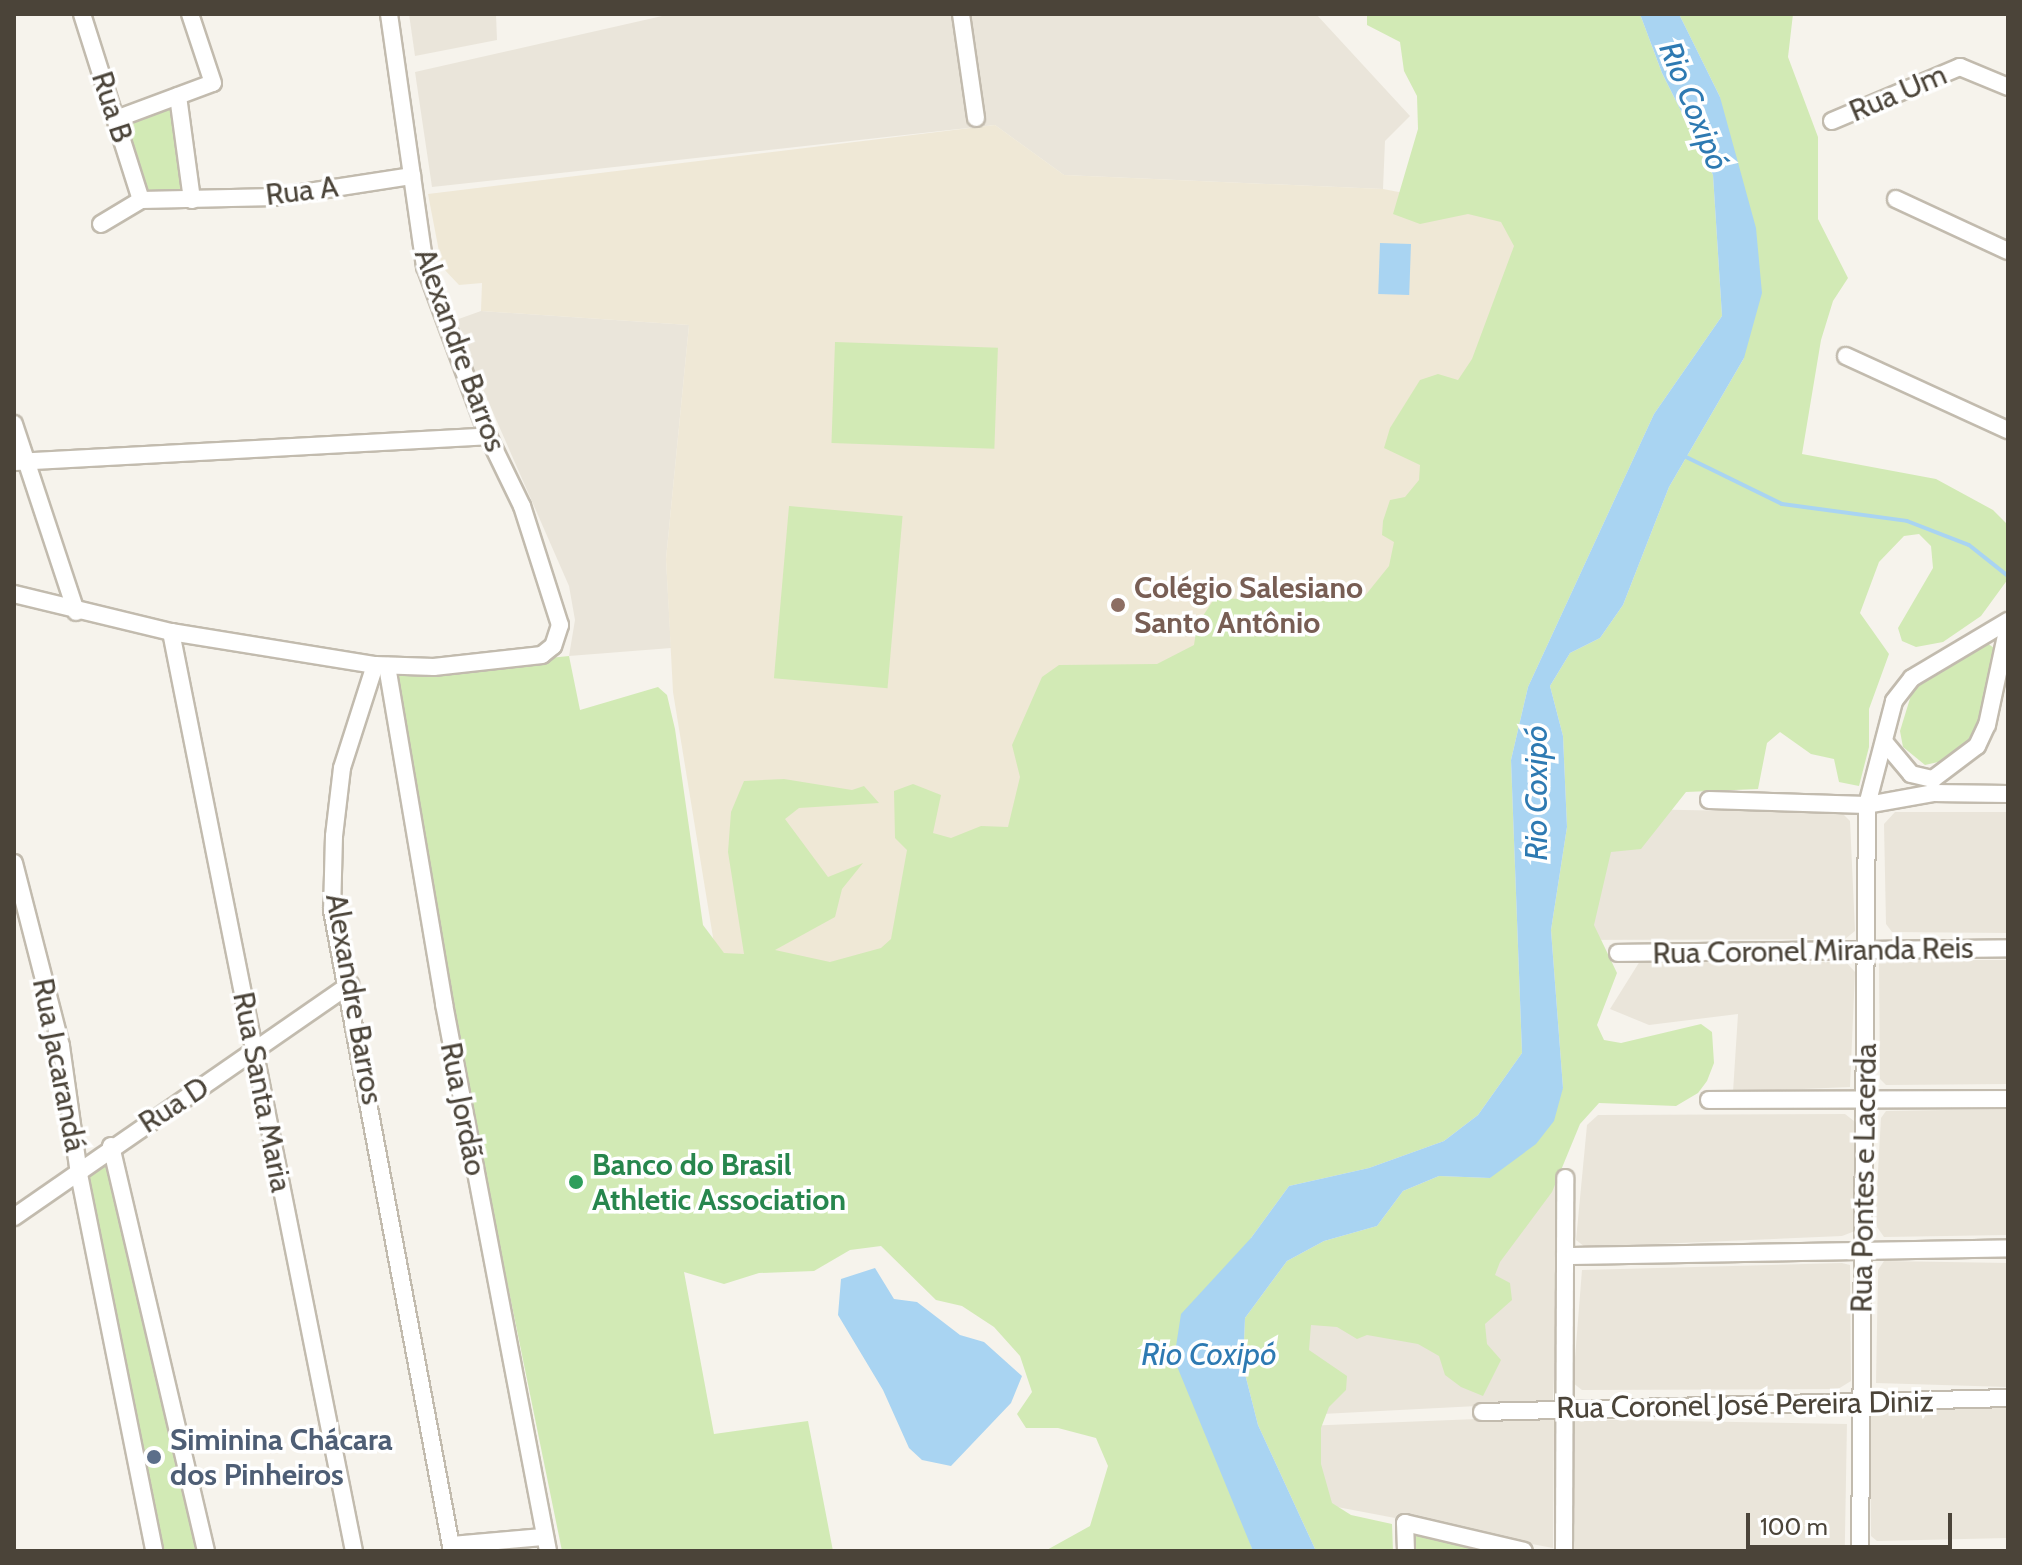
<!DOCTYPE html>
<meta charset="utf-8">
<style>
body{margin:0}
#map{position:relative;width:2022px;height:1565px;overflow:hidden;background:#f6f3ec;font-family:Cabin,sans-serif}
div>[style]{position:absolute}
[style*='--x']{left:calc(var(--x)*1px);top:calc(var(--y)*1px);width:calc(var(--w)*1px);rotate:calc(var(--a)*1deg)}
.residential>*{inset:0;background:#eae5da;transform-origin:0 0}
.education>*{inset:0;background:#efe8d6}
.green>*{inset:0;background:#d2eab5;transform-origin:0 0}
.water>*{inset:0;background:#a9d4f2;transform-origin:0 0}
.stream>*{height:4px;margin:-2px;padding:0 2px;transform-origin:2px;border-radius:2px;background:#a9d4f2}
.roads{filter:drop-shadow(2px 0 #c2bbae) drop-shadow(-2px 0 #c2bbae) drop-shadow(0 2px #c2bbae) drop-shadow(0 -2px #c2bbae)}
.minor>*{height:16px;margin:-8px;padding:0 8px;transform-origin:8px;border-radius:8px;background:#fff}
.dots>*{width:22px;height:22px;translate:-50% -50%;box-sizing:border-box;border:4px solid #fff;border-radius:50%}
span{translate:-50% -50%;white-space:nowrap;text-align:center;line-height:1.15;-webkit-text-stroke:7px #fff;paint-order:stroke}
.street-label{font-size:30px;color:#4b4439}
.education-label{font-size:30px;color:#785e54;font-weight:700}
.left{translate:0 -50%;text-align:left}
.leisure-label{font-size:30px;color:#27864d;font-weight:700}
.service-label{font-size:30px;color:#4e5e75;font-weight:700}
.water-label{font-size:32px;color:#2e7ab2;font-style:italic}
.frame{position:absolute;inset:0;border:16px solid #4b4439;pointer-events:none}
.scale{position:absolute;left:1746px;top:1513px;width:206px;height:36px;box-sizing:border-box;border:4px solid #4b4439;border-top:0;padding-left:10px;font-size:24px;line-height:28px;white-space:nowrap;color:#4b4439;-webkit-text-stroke:6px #fff;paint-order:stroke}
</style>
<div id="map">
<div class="residential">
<div style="clip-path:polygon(409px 14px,496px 14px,497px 40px,415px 56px)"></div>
<div style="clip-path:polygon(671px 14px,1316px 14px,1410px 116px,1385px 141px,1383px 189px,1064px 175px,995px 125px,432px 187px,415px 72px)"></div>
<div style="clip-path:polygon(481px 311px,689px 325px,666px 559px,671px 648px,569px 656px,575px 620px,569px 586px,453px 321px)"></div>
<div style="clip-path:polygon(1574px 808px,1842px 813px,1850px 821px,1855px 931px,1845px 939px,1571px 940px)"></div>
<div style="clip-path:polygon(1895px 812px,2008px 812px,2008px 933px,1892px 932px,1886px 924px,1884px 824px)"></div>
<div style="clip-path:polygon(1886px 960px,2008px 960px,2008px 1084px,1886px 1085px,1880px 1079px,1879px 963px)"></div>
<div style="clip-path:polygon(1640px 961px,1846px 962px,1855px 972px,1850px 1087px,1733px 1092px,1738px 1014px,1649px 1025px,1610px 1009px)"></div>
<div style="clip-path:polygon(2008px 1109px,2008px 1235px,1884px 1237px,1875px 1224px,1881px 1118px,1886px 1111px)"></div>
<div style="clip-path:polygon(1845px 1114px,1854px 1121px,1855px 1231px,1842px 1236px,1585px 1247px,1576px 1240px,1587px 1125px,1598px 1115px)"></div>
<div style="clip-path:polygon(1562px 1169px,1553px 1402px,1283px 1416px,1275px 1316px)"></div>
<div style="clip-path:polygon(1884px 1261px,2008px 1263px,2008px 1387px,1876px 1383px,1878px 1270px)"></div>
<div style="clip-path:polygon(1842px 1263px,1850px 1265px,1851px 1381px,1838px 1389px,1582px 1390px,1573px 1383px,1582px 1270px)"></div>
<div style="clip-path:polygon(1876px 1407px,2008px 1408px,2008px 1538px,1877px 1541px,1871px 1536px,1870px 1416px)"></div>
<div style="clip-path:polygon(1554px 1416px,1553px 1548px,1295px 1499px,1279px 1427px)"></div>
<div style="left:1561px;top:1419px;width:286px;height:132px;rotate:1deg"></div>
</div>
<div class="education">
<div style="clip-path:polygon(995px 125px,1064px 175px,1383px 189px,1718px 253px,1377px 968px,718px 968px,673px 692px,666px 559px,689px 325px,481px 311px,482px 283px,459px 285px,442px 267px,428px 194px)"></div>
</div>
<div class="green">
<div style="clip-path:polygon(1367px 14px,1640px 14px,1662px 73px,1713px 175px,1722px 316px,1654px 414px,1528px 687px,1511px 760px,1522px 1053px,1478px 1115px,1444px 1141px,1369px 1168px,1289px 1186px,1251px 1238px,1227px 1477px,1253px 1551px,1045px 1551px,1090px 1526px,1108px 1466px,1096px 1438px,1058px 1428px,1026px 1428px,1017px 1414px,1032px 1392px,1020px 1356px,994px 1327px,962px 1306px,936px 1300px,881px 1246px,850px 1250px,814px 1271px,759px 1273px,724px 1284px,684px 1272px,714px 1434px,808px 1421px,833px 1551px,562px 1551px,438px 943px,394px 674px,569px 656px,580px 710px,658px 687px,667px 695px,675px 729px,703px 925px,724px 953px,744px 954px,728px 852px,731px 812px,744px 781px,784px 779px,852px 790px,864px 786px,879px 803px,799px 808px,785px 819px,828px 877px,863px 863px,842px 889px,835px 917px,775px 950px,830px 962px,881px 948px,891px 939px,907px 850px,895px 838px,894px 791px,913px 784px,941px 795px,933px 833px,951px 838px,981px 826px,1008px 827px,1020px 777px,1012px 745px,1042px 677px,1059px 665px,1157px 664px,1194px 645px,1197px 625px,1214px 599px,1364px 597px,1389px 566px,1394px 542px,1382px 535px,1383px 521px,1390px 500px,1405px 497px,1419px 480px,1420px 465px,1384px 448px,1390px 428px,1420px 380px,1438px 374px,1458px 380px,1472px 359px,1514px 246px,1501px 222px,1468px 214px,1420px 224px,1393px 214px,1418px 129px,1417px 96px,1404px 71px,1400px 42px,1367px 25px)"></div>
<div style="clip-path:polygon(1679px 14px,1793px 14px,1788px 57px,1818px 137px,1818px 219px,1848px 278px,1833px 301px,1821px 340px,1802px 454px,1936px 479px,1993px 510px,2008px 525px,2008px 579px,1981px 616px,1943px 642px,1916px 647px,1902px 641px,1898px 628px,1933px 568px,1931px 546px,1919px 534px,1904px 536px,1879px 562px,1860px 613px,1889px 654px,1869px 709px,1869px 747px,1859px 786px,1839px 782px,1834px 759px,1811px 754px,1780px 732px,1767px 743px,1758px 789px,1686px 792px,1641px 849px,1611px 852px,1594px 925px,1617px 973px,1597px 1025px,1604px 1040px,1621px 1043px,1701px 1024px,1712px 1032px,1714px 1063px,1707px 1081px,1698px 1093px,1676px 1106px,1599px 1103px,1580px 1124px,1552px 1192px,1500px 1262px,1495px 1275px,1510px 1283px,1512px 1300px,1485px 1324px,1487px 1344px,1501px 1360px,1483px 1396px,1461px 1387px,1445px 1375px,1439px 1356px,1418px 1344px,1367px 1335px,1357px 1339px,1337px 1327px,1311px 1325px,1309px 1350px,1347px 1376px,1346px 1390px,1329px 1407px,1321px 1428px,1321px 1464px,1332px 1503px,1351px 1515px,1392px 1524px,1393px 1551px,1316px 1551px,1258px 1425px,1243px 1366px,1245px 1318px,1287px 1261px,1324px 1241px,1377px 1226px,1403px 1191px,1439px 1176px,1490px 1178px,1563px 1088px,1551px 930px,1567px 827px,1563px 736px,1550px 686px,1570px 653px,1600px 638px,1623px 605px,1669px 487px,1744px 358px,1720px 97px)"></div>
<div style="clip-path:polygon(176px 101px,189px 195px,143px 197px,123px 122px)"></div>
<div style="left:835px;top:342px;width:163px;height:101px;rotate:2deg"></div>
<div style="left:789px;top:506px;width:114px;height:173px;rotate:5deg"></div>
<div style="clip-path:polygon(1987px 643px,1994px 648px,1980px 721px,1966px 744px,1947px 760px,1925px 765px,1903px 747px,1900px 731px,1912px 692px,1925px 678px)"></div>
<div style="clip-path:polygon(106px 1156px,200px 1551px,160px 1551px,85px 1175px)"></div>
<div style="clip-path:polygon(1408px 1526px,1515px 1551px,1409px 1551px)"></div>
</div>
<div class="water">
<div style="clip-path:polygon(1640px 14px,1679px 14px,1720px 97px,1756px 228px,1762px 293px,1744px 358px,1669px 487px,1623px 605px,1600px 638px,1570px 653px,1550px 686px,1563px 736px,1567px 827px,1551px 930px,1563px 1088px,1554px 1121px,1536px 1144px,1490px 1178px,1439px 1176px,1403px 1191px,1377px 1226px,1324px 1241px,1287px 1261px,1245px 1318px,1243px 1366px,1258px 1425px,1316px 1551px,1253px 1551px,1174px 1359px,1181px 1314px,1251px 1238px,1289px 1186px,1369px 1168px,1444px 1141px,1478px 1115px,1522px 1053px,1511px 760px,1528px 687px,1654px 414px,1722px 316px,1713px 175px,1662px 73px)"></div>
<div style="left:1380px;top:243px;width:31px;height:51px;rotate:2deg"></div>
<div style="clip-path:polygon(875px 1268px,894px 1299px,917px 1302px,960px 1335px,984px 1342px,1022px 1376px,1011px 1403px,951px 1466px,922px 1460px,909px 1448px,883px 1390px,838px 1315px,841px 1279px)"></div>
</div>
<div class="stream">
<div style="--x:1682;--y:455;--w:111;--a:26.1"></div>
<div style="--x:1782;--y:504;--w:126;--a:7.7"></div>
<div style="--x:1907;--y:521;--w:66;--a:21.2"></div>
<div style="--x:1969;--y:545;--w:50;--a:38.5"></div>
</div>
<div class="roads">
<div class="minor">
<div style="--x:82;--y:14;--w:195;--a:72.4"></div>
<div style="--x:389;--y:14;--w:255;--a:81.9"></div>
<div style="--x:425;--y:266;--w:181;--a:69.7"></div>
<div style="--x:488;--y:436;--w:78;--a:64.1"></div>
<div style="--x:522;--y:506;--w:125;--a:72.3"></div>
<div style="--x:560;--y:625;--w:22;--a:108"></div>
<div style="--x:553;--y:646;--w:14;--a:141"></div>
<div style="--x:542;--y:655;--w:109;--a:173.7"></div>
<div style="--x:434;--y:667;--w:59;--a:-178.1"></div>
<div style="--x:375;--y:665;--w:108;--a:107.8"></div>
<div style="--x:342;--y:768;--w:68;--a:96.7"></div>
<div style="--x:334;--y:836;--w:74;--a:91.5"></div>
<div style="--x:332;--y:910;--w:652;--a:79.4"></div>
<div style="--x:961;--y:14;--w:105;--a:81.8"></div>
<div style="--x:178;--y:96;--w:105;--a:82.3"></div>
<div style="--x:116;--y:119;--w:103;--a:-20.4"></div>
<div style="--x:213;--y:83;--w:73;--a:-108.4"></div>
<div style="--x:1832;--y:121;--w:139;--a:-22.9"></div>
<div style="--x:1960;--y:67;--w:52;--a:22.6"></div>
<div style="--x:1896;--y:199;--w:123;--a:24.9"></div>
<div style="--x:101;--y:224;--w:47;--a:-31"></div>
<div style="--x:141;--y:200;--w:135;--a:-1.3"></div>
<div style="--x:276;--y:197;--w:138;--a:-8.8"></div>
<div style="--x:1846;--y:356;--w:178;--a:24.6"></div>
<div style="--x:14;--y:424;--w:198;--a:71.7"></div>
<div style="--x:14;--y:462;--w:475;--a:-3.1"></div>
<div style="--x:14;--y:594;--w:162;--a:13.6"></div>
<div style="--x:171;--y:632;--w:207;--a:9.2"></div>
<div style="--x:171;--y:632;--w:937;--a:78.74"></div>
<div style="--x:387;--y:666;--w:343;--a:80.4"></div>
<div style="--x:444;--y:1004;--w:557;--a:79.23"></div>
<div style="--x:1886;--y:744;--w:39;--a:50"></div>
<div style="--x:1911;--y:774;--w:23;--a:13"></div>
<div style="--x:1933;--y:779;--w:55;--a:-36.9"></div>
<div style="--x:1977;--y:746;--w:23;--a:-65"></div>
<div style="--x:1987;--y:725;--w:101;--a:-78"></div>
<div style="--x:1709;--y:800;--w:158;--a:1.8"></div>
<div style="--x:1867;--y:805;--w:67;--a:-10.3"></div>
<div style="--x:1933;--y:793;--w:75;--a:0.8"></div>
<div style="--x:14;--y:863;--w:189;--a:75.6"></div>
<div style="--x:61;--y:1046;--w:129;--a:82"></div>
<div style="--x:79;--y:1174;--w:384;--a:78.7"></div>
<div style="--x:1618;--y:953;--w:390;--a:-0.7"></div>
<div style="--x:1709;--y:1100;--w:299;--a:-0.2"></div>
<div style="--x:111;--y:1146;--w:416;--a:76.8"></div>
<div style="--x:14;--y:1217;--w:409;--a:-34.7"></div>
<div style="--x:1565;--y:1256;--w:443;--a:-1"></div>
<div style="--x:1482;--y:1412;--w:526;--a:-1.52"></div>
<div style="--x:452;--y:1545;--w:91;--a:-5"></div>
<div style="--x:1406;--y:1551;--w:28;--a:-92"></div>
<div style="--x:1405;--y:1523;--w:122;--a:13.2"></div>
<div style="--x:1564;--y:1551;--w:373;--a:-89.8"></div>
<div style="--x:1860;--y:1551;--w:746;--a:-89.46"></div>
<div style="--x:1867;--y:805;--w:107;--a:-75.4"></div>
<div style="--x:1894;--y:701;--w:29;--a:-52"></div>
<div style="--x:1912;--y:678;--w:112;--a:-30.7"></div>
</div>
</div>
<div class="dots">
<div style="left:1118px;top:605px;background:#8d6e63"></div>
<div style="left:576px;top:1182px;background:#2e9e5b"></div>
<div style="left:154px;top:1457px;background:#5c6f8a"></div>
</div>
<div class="street-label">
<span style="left:1898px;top:93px;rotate:-23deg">Rua Um</span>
<span style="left:112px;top:107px;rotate:72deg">Rua B</span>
<span style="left:302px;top:191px;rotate:-7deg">Rua A</span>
<span style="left:460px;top:350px;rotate:70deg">Alexandre Barros</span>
<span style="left:1813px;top:951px;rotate:-1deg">Rua Coronel Miranda Reis</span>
<span style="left:354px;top:999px;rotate:80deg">Alexandre Barros</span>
<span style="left:59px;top:1065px;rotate:79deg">Rua Jacarandá</span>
<span style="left:262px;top:1092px;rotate:79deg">Rua Santa Maria</span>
<span style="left:174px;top:1105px;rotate:-33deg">Rua D</span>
<span style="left:463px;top:1109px;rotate:79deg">Rua Jordão</span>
<span style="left:1864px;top:1178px;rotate:-89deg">Rua Pontes e Lacerda</span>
<span style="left:1745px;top:1405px;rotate:-1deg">Rua Coronel José Pereira Diniz</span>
</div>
<div class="education-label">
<span class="left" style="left:1134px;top:605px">Colégio Salesiano<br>Santo Antônio</span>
</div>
<div class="leisure-label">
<span class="left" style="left:592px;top:1182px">Banco do Brasil<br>Athletic Association</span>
</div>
<div class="service-label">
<span class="left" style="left:170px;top:1457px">Siminina Chácara<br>dos Pinheiros</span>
</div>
<div class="water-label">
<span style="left:1694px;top:106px;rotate:68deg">Rio Coxipó</span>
<span style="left:1536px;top:793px;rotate:-90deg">Rio Coxipó</span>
<span style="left:1209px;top:1354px">Rio Coxipó</span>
</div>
<div class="frame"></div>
<div class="scale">100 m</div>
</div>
